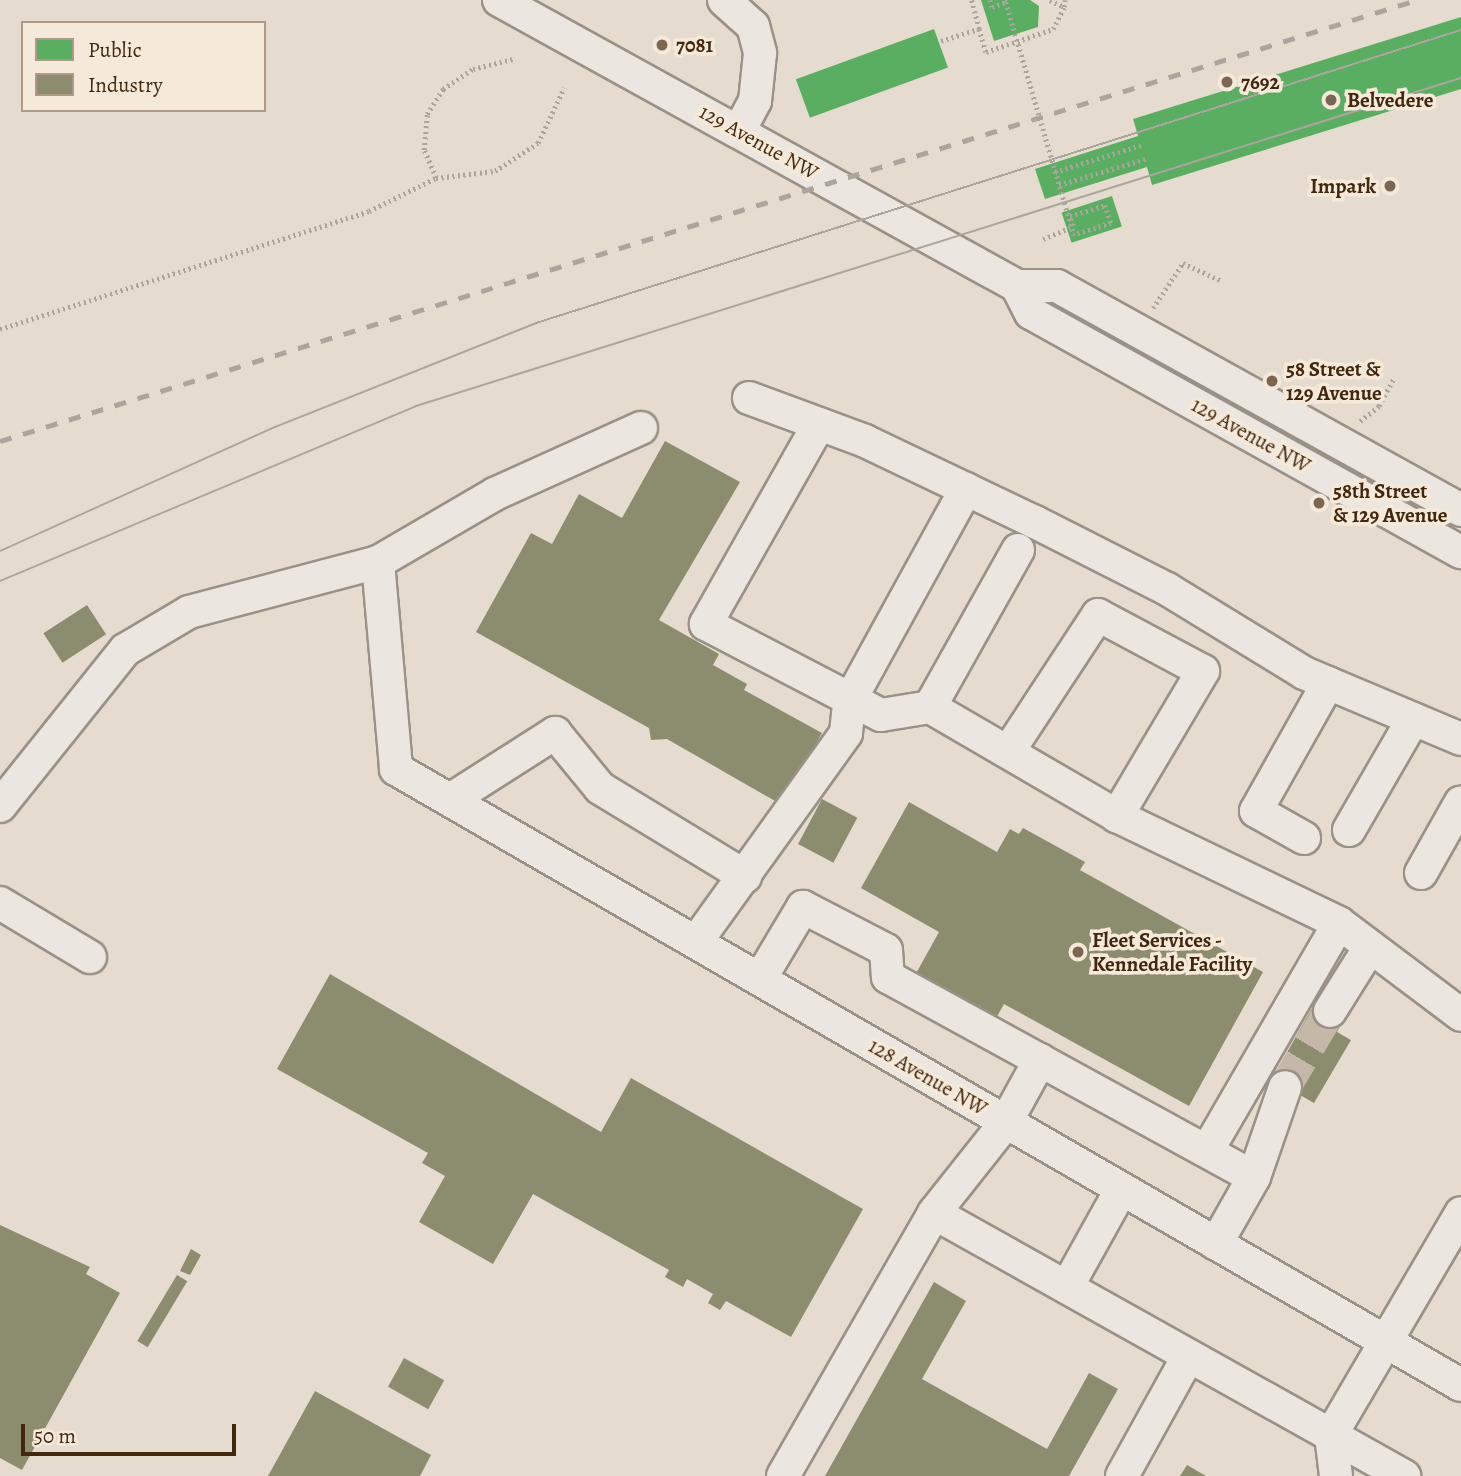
<!DOCTYPE html>
<style>
body{margin:0}
#map{position:relative;width:1461px;height:1476px;overflow:hidden;background:#e5dccf;font-family:Alegreya,serif}
div>[style]{position:absolute}
[style*='--x']{left:calc(var(--x)*1px);top:calc(var(--y)*1px);width:calc(var(--w)*1px);rotate:calc(var(--a)*1deg)}
.public>*{inset:0;background:#5aae61;transform-origin:0 0}
.industry>*{inset:0;background:#8c8c6e;transform-origin:0 0}
.minor-tunnel>*{height:32px;margin-top:-16px;transform-origin:0;background:repeating-linear-gradient(90deg,#c4b8a9 0 32px,transparent 0 48px)}
.path>*{height:4.5px;margin-top:-2.25px;transform-origin:0;background:repeating-linear-gradient(90deg,#aba59d 0 2px,transparent 0 5.5px)}
.roads{filter:drop-shadow(2px 0 #9a9187) drop-shadow(-2px 0 #9a9187) drop-shadow(0 2px #9a9187) drop-shadow(0 -2px #9a9187)}
.minor>*{height:32px;margin:-16px;padding:0 16px;transform-origin:16px;border-radius:16px;background:#ebe6df}
.tram>*{height:2px;margin:-1px;padding:0 1px;transform-origin:1px;border-radius:1px;background:#aba59d}
.rail>*{height:5px;margin-top:-2.5px;transform-origin:0;background:repeating-linear-gradient(90deg,#aba59d 0 12px,transparent 0 24px)}
.path-bridge>*{height:4.5px;margin-top:-2.25px;transform-origin:0;background:repeating-linear-gradient(90deg,#aba59d 0 2px,transparent 0 5.5px)}
.dots>*{width:19px;height:19px;translate:-50% -50%;box-sizing:border-box;border:4px solid #f5e9d9;border-radius:50%}
span{translate:-50% -50%;white-space:nowrap;text-align:center;line-height:1.15;-webkit-text-stroke:7px #f5e9d9;paint-order:stroke}
.poi-label{font-size:21px;color:#42270f;font-weight:700}
.left{translate:0 -50%;text-align:left}
.right{translate:-100% -50%;text-align:right}
.street-label{font-size:21px;color:#42270f}
.legend{position:absolute;left:21px;top:21px;width:245px;height:91px;box-sizing:border-box;background:#f5e9d9;border:2px solid #ad9b88;margin:0;padding:9px 12px;list-style:none;font-size:21px;color:#42270f}
.legend li{display:flex;align-items:center;gap:14px;height:35px}
.legend b{width:35px;border:2px solid #ad9b88}
.scale{position:absolute;left:21px;top:1424px;width:215px;height:32px;box-sizing:border-box;border:4px solid #42270f;border-top:0;padding-left:9px;font-size:21px;line-height:24px;white-space:nowrap;color:#42270f;-webkit-text-stroke:5px #f5e9d9;paint-order:stroke}
</style>
<div id="map">
<div class="public">
<div style="clip-path:polygon(981px 0,1030px 0,1039px 6px,1038px 27px,994px 41px)"></div>
<div style="clip-path:polygon(1461px 17px,1461px 89px,1152px 185px,1147px 167px,1045px 199px,1035px 169px,1138px 136px,1133px 119px)"></div>
<div style="left:934px;top:29px;width:41px;height:147px;rotate:70deg"></div>
<div style="left:1112px;top:196px;width:32px;height:53px;rotate:72deg"></div>
</div>
<div class="industry">
<div style="clip-path:polygon(665px 441px,740px 482px,659px 620px,719px 654px,713px 665px,747px 684px,744px 690px,822px 733px,782px 805px,667px 739px,651px 740px,649px 728px,476px 632px,531px 533px,552px 544px,579px 494px,622px 518px)"></div>
<div style="left:87px;top:605px;width:35px;height:52px;rotate:57deg"></div>
<div style="left:822px;top:799px;width:40px;height:51px;rotate:28deg"></div>
<div style="clip-path:polygon(909px 802px,997px 852px,1010px 829px,1019px 834px,1023px 828px,1085px 862px,1080px 870px,1263px 972px,1189px 1106px,1004px 1004px,994px 1022px,914px 977px,939px 932px,861px 888px)"></div>
<div style="clip-path:polygon(330px 974px,601px 1132px,631px 1078px,863px 1209px,791px 1337px,726px 1301px,720px 1310px,708px 1303px,713px 1294px,687px 1279px,683px 1287px,665px 1277px,669px 1270px,533px 1194px,493px 1264px,419px 1222px,445px 1176px,422px 1163px,428px 1153px,277px 1069px)"></div>
<div style="clip-path:polygon(1315px 1003px,1344px 1019px,1337px 1032px,1351px 1040px,1314px 1103px,1272px 1079px)"></div>
<div style="clip-path:polygon(0 1225px,90px 1267px,86px 1274px,120px 1293px,22px 1470px,0 1458px)"></div>
<div style="clip-path:polygon(191px 1249px,201px 1255px,190px 1275px,180px 1271px)"></div>
<div style="left:177px;top:1275px;width:12px;height:77px;rotate:31deg"></div>
<div style="clip-path:polygon(934px 1282px,966px 1301px,922px 1379px,1047px 1449px,1089px 1373px,1118px 1389px,1069px 1476px,825px 1476px)"></div>
<div style="left:404px;top:1358px;width:46px;height:33px;rotate:29deg"></div>
<div style="clip-path:polygon(315px 1391px,431px 1455px,420px 1476px,268px 1476px)"></div>
<div style="clip-path:polygon(1187px 1465px,1206px 1476px,1180px 1476px)"></div>
</div>
<div class="minor-tunnel">
<div style="--x:1285;--y:1087;--w:88;--a:-59.4"></div>
</div>
<div class="path">
<div style="--x:990;--y:0;--w:7;--a:74"></div>
<div style="--x:1005;--y:0;--w:2;--a:63"></div>
<div style="--x:1050;--y:0;--w:16;--a:27"></div>
<div style="--x:1064;--y:7;--w:7;--a:-82"></div>
<div style="--x:979;--y:29;--w:24;--a:73"></div>
<div style="--x:986;--y:52;--w:71;--a:-18.9"></div>
<div style="--x:1053;--y:29;--w:25;--a:-63"></div>
<div style="--x:941;--y:41;--w:40;--a:-18"></div>
<div style="--x:979;--y:29;--w:30;--a:-105"></div>
<div style="--x:1055;--y:172;--w:90;--a:-17.4"></div>
<div style="--x:436;--y:178;--w:30;--a:-113"></div>
<div style="--x:424;--y:150;--w:36;--a:-85"></div>
<div style="--x:427;--y:114;--w:30;--a:-57"></div>
<div style="--x:443;--y:89;--w:36;--a:-34"></div>
<div style="--x:473;--y:69;--w:41;--a:-14"></div>
<div style="--x:1059;--y:185;--w:90;--a:-16.8"></div>
<div style="--x:1043;--y:239;--w:33;--a:-23"></div>
<div style="--x:1073;--y:226;--w:10;--a:-107"></div>
<div style="--x:1070;--y:216;--w:37;--a:-17"></div>
<div style="--x:1105;--y:205;--w:19;--a:72"></div>
<div style="--x:1111;--y:223;--w:39;--a:162"></div>
<div style="--x:1153;--y:308;--w:54;--a:-56.3"></div>
<div style="--x:1183;--y:263;--w:43;--a:24.8"></div>
<div style="--x:0;--y:329;--w:387;--a:-17.7"></div>
<div style="--x:369;--y:211;--w:75;--a:-26.2"></div>
<div style="--x:436;--y:178;--w:59;--a:-6.8"></div>
<div style="--x:495;--y:171;--w:51;--a:-33.1"></div>
<div style="--x:538;--y:143;--w:61;--a:-64.7"></div>
<div style="--x:1360;--y:421;--w:24;--a:-38"></div>
<div style="--x:1379;--y:406;--w:30;--a:-62"></div>
</div>
<div class="roads">
<div class="minor">
<div style="--x:499;--y:0;--w:592;--a:28.9"></div>
<div style="--x:1017;--y:286;--w:40;--a:0"></div>
<div style="--x:1057;--y:286;--w:462;--a:29"></div>
<div style="--x:724;--y:0;--w:39;--a:42"></div>
<div style="--x:753;--y:26;--w:28;--a:75"></div>
<div style="--x:760;--y:53;--w:48;--a:95.9"></div>
<div style="--x:755;--y:101;--w:34;--a:118"></div>
<div style="--x:1017;--y:286;--w:30;--a:63"></div>
<div style="--x:1031;--y:313;--w:492;--a:29.1"></div>
<div style="--x:749;--y:398;--w:124;--a:20.3"></div>
<div style="--x:865;--y:441;--w:188;--a:25.5"></div>
<div style="--x:1035;--y:522;--w:148;--a:26.9"></div>
<div style="--x:1167;--y:589;--w:161;--a:31.5"></div>
<div style="--x:1304;--y:673;--w:170;--a:22.8"></div>
<div style="--x:819;--y:424;--w:230;--a:119.5"></div>
<div style="--x:706;--y:624;--w:197;--a:27.5"></div>
<div style="--x:881;--y:715;--w:50;--a:-9.3"></div>
<div style="--x:641;--y:428;--w:160;--a:155.7"></div>
<div style="--x:495;--y:494;--w:135;--a:149.8"></div>
<div style="--x:378;--y:562;--w:208;--a:85"></div>
<div style="--x:396;--y:769;--w:1230;--a:30.05"></div>
<div style="--x:1018;--y:550;--w:180;--a:119.3"></div>
<div style="--x:930;--y:707;--w:216;--a:30.2"></div>
<div style="--x:1117;--y:816;--w:246;--a:25.7"></div>
<div style="--x:1339;--y:923;--w:153;--a:37"></div>
<div style="--x:1008;--y:752;--w:164;--a:-56.7"></div>
<div style="--x:1098;--y:615;--w:119;--a:28.1"></div>
<div style="--x:1203;--y:671;--w:169;--a:120.7"></div>
<div style="--x:450;--y:800;--w:125;--a:-32.5"></div>
<div style="--x:555;--y:733;--w:71;--a:50.7"></div>
<div style="--x:600;--y:788;--w:170;--a:31.3"></div>
<div style="--x:0;--y:806;--w:200;--a:-51.3"></div>
<div style="--x:125;--y:650;--w:74;--a:-30.7"></div>
<div style="--x:189;--y:612;--w:196;--a:-14.8"></div>
<div style="--x:1349;--y:830;--w:128;--a:-60"></div>
<div style="--x:1304;--y:838;--w:55;--a:-150.6"></div>
<div style="--x:1256;--y:811;--w:147;--a:-60.6"></div>
<div style="--x:1421;--y:873;--w:81;--a:-60.6"></div>
<div style="--x:0;--y:903;--w:105;--a:31"></div>
<div style="--x:696;--y:942;--w:257;--a:-54.3"></div>
<div style="--x:846;--y:733;--w:31;--a:-84"></div>
<div style="--x:849;--y:702;--w:243;--a:-61.2"></div>
<div style="--x:760;--y:979;--w:84;--a:-59.2"></div>
<div style="--x:803;--y:907;--w:93;--a:27.4"></div>
<div style="--x:886;--y:950;--w:27;--a:86"></div>
<div style="--x:888;--y:977;--w:417;--a:28.7"></div>
<div style="--x:1254;--y:1177;--w:77;--a:119.6"></div>
<div style="--x:1330;--y:1011;--w:75;--a:-58"></div>
<div style="--x:1207;--y:1151;--w:263;--a:-59.9"></div>
<div style="--x:1254;--y:1177;--w:95;--a:-71"></div>
<div style="--x:934;--y:1213;--w:116;--a:-51.6"></div>
<div style="--x:1006;--y:1122;--w:71;--a:-61.3"></div>
<div style="--x:1067;--y:1287;--w:111;--a:-60.9"></div>
<div style="--x:783;--y:1476;--w:303;--a:-60.1"></div>
<div style="--x:934;--y:1213;--w:539;--a:29.23"></div>
<div style="--x:1122;--y:1476;--w:136;--a:-61"></div>
<div style="--x:1336;--y:1476;--w:41;--a:-97"></div>
<div style="--x:1331;--y:1435;--w:257;--a:-59.6"></div>
</div>
</div>
<div class="tram">
<div style="--x:0;--y:551;--w:302;--a:-24.3"></div>
<div style="--x:275;--y:427;--w:281;--a:-21.7"></div>
<div style="--x:536;--y:323;--w:970;--a:-17.58"></div>
<div style="--x:0;--y:581;--w:451;--a:-22.8"></div>
<div style="--x:416;--y:406;--w:1095;--a:-17.43"></div>
</div>
<div class="rail">
<div style="--x:0;--y:441;--w:1484;--a:-17.29"></div>
</div>
<div class="path-bridge">
<div style="--x:992;--y:7;--w:15;--a:-20"></div>
<div style="--x:1006;--y:2;--w:243;--a:73.7"></div>
</div>
<div class="dots">
<div style="left:662px;top:45px;background:#7b6652"></div>
<div style="left:1227px;top:82px;background:#7b6652"></div>
<div style="left:1331px;top:100px;background:#7b6652"></div>
<div style="left:1390px;top:186px;background:#7b6652"></div>
<div style="left:1272px;top:381px;background:#7b6652"></div>
<div style="left:1319px;top:503px;background:#7b6652"></div>
<div style="left:1078px;top:952px;background:#7b6652"></div>
</div>
<div class="poi-label">
<span class="left" style="left:676px;top:45px">7081</span>
<span class="left" style="left:1241px;top:82px">7692</span>
<span class="left" style="left:1347px;top:100px">Belvedere</span>
<span class="right" style="left:1376px;top:186px">Impark</span>
<span class="left" style="left:1286px;top:381px">58 Street &amp;<br>129 Avenue</span>
<span class="left" style="left:1333px;top:503px">58th Street<br>&amp; 129 Avenue</span>
<span class="left" style="left:1092px;top:952px">Fleet Services -<br>Kennedale Facility</span>
</div>
<div class="street-label">
<span style="left:759px;top:142px;rotate:29deg">129 Avenue NW</span>
<span style="left:1251px;top:435px;rotate:29deg">129 Avenue NW</span>
<span style="left:928px;top:1077px;rotate:30deg">128 Avenue NW</span>
</div>
<ul class="legend">
<li><b style="height:19px;background:#5aae61"></b>Public</li>
<li><b style="height:19px;background:#8c8c6e"></b>Industry</li>
</ul>
<div class="scale">50 m</div>
</div>
